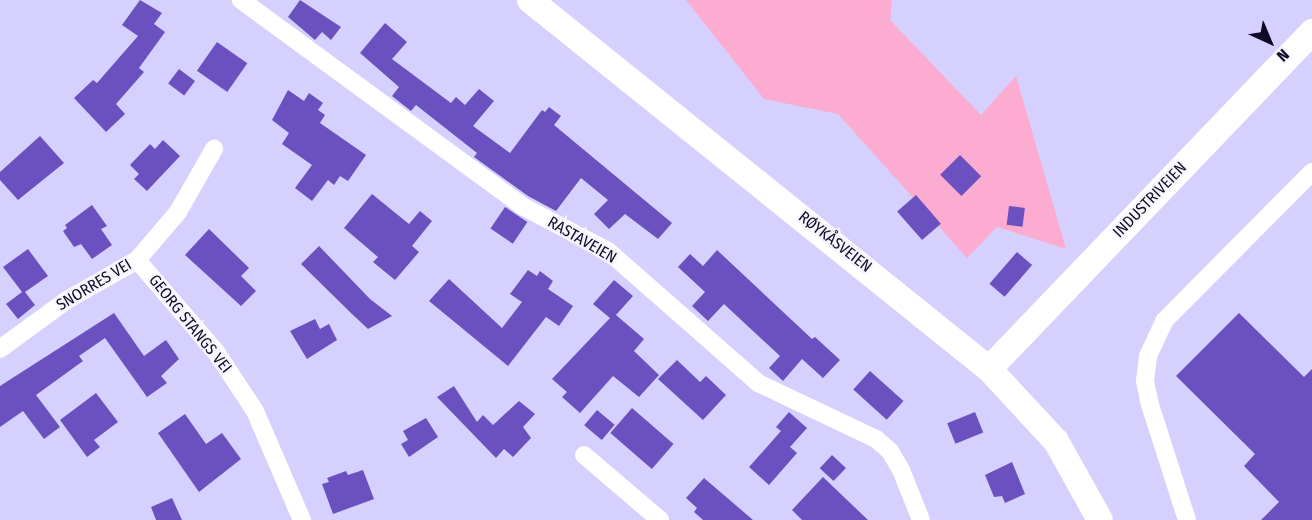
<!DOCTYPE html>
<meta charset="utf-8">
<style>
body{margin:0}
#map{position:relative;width:1312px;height:520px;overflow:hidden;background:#d5d0fd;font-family:"Fira Sans Condensed",sans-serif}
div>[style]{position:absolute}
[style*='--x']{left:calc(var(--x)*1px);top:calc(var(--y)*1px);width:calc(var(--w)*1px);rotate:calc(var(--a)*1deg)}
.green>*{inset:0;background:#fbacd0}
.building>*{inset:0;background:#6b51bf;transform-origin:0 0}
.street>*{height:18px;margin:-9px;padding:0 9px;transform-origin:9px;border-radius:9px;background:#fff}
.secondary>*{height:26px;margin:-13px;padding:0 13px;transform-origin:13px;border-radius:13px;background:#fff}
span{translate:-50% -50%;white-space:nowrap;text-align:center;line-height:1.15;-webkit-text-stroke:5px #f7f6fe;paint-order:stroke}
.street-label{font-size:16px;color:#100a24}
.north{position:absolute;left:1240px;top:12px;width:60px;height:60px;-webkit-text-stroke:4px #f7f6fe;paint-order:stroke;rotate:136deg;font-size:16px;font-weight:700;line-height:24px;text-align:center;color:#100a24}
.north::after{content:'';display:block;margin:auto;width:21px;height:27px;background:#100a24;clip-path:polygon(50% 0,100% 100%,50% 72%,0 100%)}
</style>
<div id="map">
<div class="green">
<div style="clip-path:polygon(686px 0,892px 0,890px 20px,981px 115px,1016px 76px,1066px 249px,997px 227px,967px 258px,838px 114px,764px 99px)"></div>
</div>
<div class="building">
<div style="clip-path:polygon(140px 0,162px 13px,154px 24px,165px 32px,139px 68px,144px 72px,116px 104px,125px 114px,106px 132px,74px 98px,93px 80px,97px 83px,138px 36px,122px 25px)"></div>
<div style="clip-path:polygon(300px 0,341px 27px,331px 40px,322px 32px,315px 40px,288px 17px)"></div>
<div style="clip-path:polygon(385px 23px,407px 42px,392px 59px,451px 103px,456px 97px,465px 105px,479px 89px,494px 101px,473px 126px,510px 153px,542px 110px,545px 112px,549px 107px,561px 116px,554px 125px,672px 223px,658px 239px,625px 214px,609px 229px,594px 214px,608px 200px,581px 178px,556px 211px,528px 196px,474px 157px,477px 153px,416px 105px,411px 111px,392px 96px,399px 87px,360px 53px)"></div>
<div style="left:217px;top:42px;width:37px;height:35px;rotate:35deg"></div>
<div style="left:179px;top:69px;width:20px;height:18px;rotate:37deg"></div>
<div style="clip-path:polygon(288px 90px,304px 101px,309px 93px,323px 103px,318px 110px,325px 115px,320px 123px,366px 155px,348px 181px,340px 176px,334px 185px,328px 180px,312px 201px,295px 188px,312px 165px,282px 144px,289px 133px,272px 120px)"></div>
<div style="clip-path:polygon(40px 136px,64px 163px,18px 200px,0 180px,0 172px)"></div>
<div style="clip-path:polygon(163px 140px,180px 156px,147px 191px,134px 179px,139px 174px,130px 165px,150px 144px,155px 149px)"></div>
<div style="left:960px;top:155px;width:30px;height:28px;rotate:45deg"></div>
<div style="clip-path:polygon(372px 194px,409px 224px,420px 211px,432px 221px,412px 246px,419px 252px,395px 280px,373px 262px,378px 257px,344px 228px)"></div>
<div style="left:916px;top:195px;width:38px;height:25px;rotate:49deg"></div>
<div style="clip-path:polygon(92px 205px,107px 226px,101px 229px,112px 245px,92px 259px,81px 244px,74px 247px,63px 231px,67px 228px,65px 225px)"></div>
<div style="left:1009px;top:206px;width:16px;height:19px;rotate:7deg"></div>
<div style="left:505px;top:207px;width:27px;height:26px;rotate:34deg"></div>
<div style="clip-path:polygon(209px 229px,249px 268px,241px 276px,256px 291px,241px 306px,185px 255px)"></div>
<div style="clip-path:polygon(319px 246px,370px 299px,392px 316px,368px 329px,351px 313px,301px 264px)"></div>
<div style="clip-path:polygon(28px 249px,48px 276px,25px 292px,35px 305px,18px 319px,6px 304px,22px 292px,3px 267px)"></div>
<div style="clip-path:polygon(717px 250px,812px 339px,815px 337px,840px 360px,823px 378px,802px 359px,783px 381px,769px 368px,780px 356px,724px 304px,708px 321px,692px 306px,705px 292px,678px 267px,690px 254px,703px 266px)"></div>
<div style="left:1017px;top:252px;width:20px;height:42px;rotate:41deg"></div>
<div style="clip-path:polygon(528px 270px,537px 276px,540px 271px,553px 281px,548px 289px,573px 306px,559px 326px,546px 317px,508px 366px,429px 301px,449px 279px,502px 328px,522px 302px,510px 294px)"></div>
<div style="clip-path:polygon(614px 280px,633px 296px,616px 315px,644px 339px,634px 351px,659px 375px,639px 397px,613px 376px,580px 413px,562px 397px,567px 392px,552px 379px,610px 318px,593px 304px)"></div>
<div style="clip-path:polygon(114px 313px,144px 356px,166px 340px,179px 359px,161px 376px,167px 383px,147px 397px,105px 338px,79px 356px,83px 361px,36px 395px,60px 427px,44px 439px,23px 411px,0 427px,0 386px)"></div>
<div style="clip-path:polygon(1239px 313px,1304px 377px,1312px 369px,1312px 520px,1261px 520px,1279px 502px,1244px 466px,1255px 454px,1176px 376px)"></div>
<div style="clip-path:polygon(315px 319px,320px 329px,329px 324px,337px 340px,307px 359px,290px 331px)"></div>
<div style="clip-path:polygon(677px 360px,700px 382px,706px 376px,726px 395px,703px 420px,658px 379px)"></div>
<div style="left:870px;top:371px;width:45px;height:25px;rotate:42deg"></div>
<div style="clip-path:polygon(454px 386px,477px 422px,483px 415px,493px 425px,519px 401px,535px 414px,523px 427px,531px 438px,513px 457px,504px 449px,496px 458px,437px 397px)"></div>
<div style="clip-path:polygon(96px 393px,118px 422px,94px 440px,100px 447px,87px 457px,60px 420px)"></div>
<div style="left:632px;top:408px;width:55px;height:33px;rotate:41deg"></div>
<div style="left:597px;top:410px;width:23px;height:20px;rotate:40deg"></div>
<div style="clip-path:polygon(789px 412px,807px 428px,790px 447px,797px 453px,769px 485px,749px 467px,781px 431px,776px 427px)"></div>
<div style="left:975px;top:412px;width:22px;height:30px;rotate:68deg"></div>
<div style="clip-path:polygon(185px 414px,206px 444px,222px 433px,241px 459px,199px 492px,158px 433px)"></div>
<div style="clip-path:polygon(426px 418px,438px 437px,409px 457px,401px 444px,408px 440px,403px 431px)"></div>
<div style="left:832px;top:455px;width:19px;height:18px;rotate:43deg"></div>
<div style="clip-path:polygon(1012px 462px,1025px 494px,1005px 503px,1002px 496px,994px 497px,985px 475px)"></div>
<div style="clip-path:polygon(363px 470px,374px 499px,333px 514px,322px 484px,329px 482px,327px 478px,346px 471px,348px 475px)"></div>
<div style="clip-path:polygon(823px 477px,868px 520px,802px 520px,792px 510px)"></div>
<div style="clip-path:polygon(704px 478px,753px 520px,703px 520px,694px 512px,697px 508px,686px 498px)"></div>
<div style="clip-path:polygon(172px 498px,182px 520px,156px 520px,151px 507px)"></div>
</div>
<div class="street">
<div style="--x:241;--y:0;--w:348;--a:36.2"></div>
<div style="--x:522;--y:206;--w:97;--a:27.6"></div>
<div style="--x:608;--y:251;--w:200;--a:41.3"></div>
<div style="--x:758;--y:383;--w:131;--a:25.4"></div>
<div style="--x:876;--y:439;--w:18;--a:41"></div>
<div style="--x:890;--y:451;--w:22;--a:60"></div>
<div style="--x:901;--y:470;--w:54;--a:68.2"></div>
<div style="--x:137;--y:260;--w:121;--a:49.3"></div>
<div style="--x:216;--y:352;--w:71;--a:56.5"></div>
<div style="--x:255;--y:411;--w:119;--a:66.7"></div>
<div style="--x:0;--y:349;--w:83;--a:-36.2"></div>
<div style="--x:67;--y:300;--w:81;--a:-29.7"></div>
<div style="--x:137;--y:260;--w:63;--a:-49.5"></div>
<div style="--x:178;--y:212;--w:73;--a:-60.3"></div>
<div style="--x:584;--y:455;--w:100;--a:40.5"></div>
<div style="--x:1187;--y:520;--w:121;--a:-107.8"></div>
<div style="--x:1150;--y:405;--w:25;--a:-102"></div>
<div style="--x:1145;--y:381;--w:25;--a:-83"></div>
<div style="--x:1148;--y:356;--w:38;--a:-65"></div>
<div style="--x:1164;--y:321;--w:210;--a:-45.2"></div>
</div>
<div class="secondary">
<div style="--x:530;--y:0;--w:589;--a:38.8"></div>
<div style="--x:989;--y:369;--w:98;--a:47.1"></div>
<div style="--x:1056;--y:441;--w:90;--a:60.9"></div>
<div style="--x:989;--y:369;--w:467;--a:-46.2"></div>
</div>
<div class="street-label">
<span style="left:1150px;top:200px;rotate:-46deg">INDUSTRIVEIEN</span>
<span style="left:582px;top:240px;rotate:30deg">RASTAVEIEN</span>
<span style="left:835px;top:242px;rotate:38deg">RØYKÅSVEIEN</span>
<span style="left:94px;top:285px;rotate:-31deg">SNORRES VEI</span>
<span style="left:190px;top:324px;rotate:51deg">GEORG STANGS VEI</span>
</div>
<div class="north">N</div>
</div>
